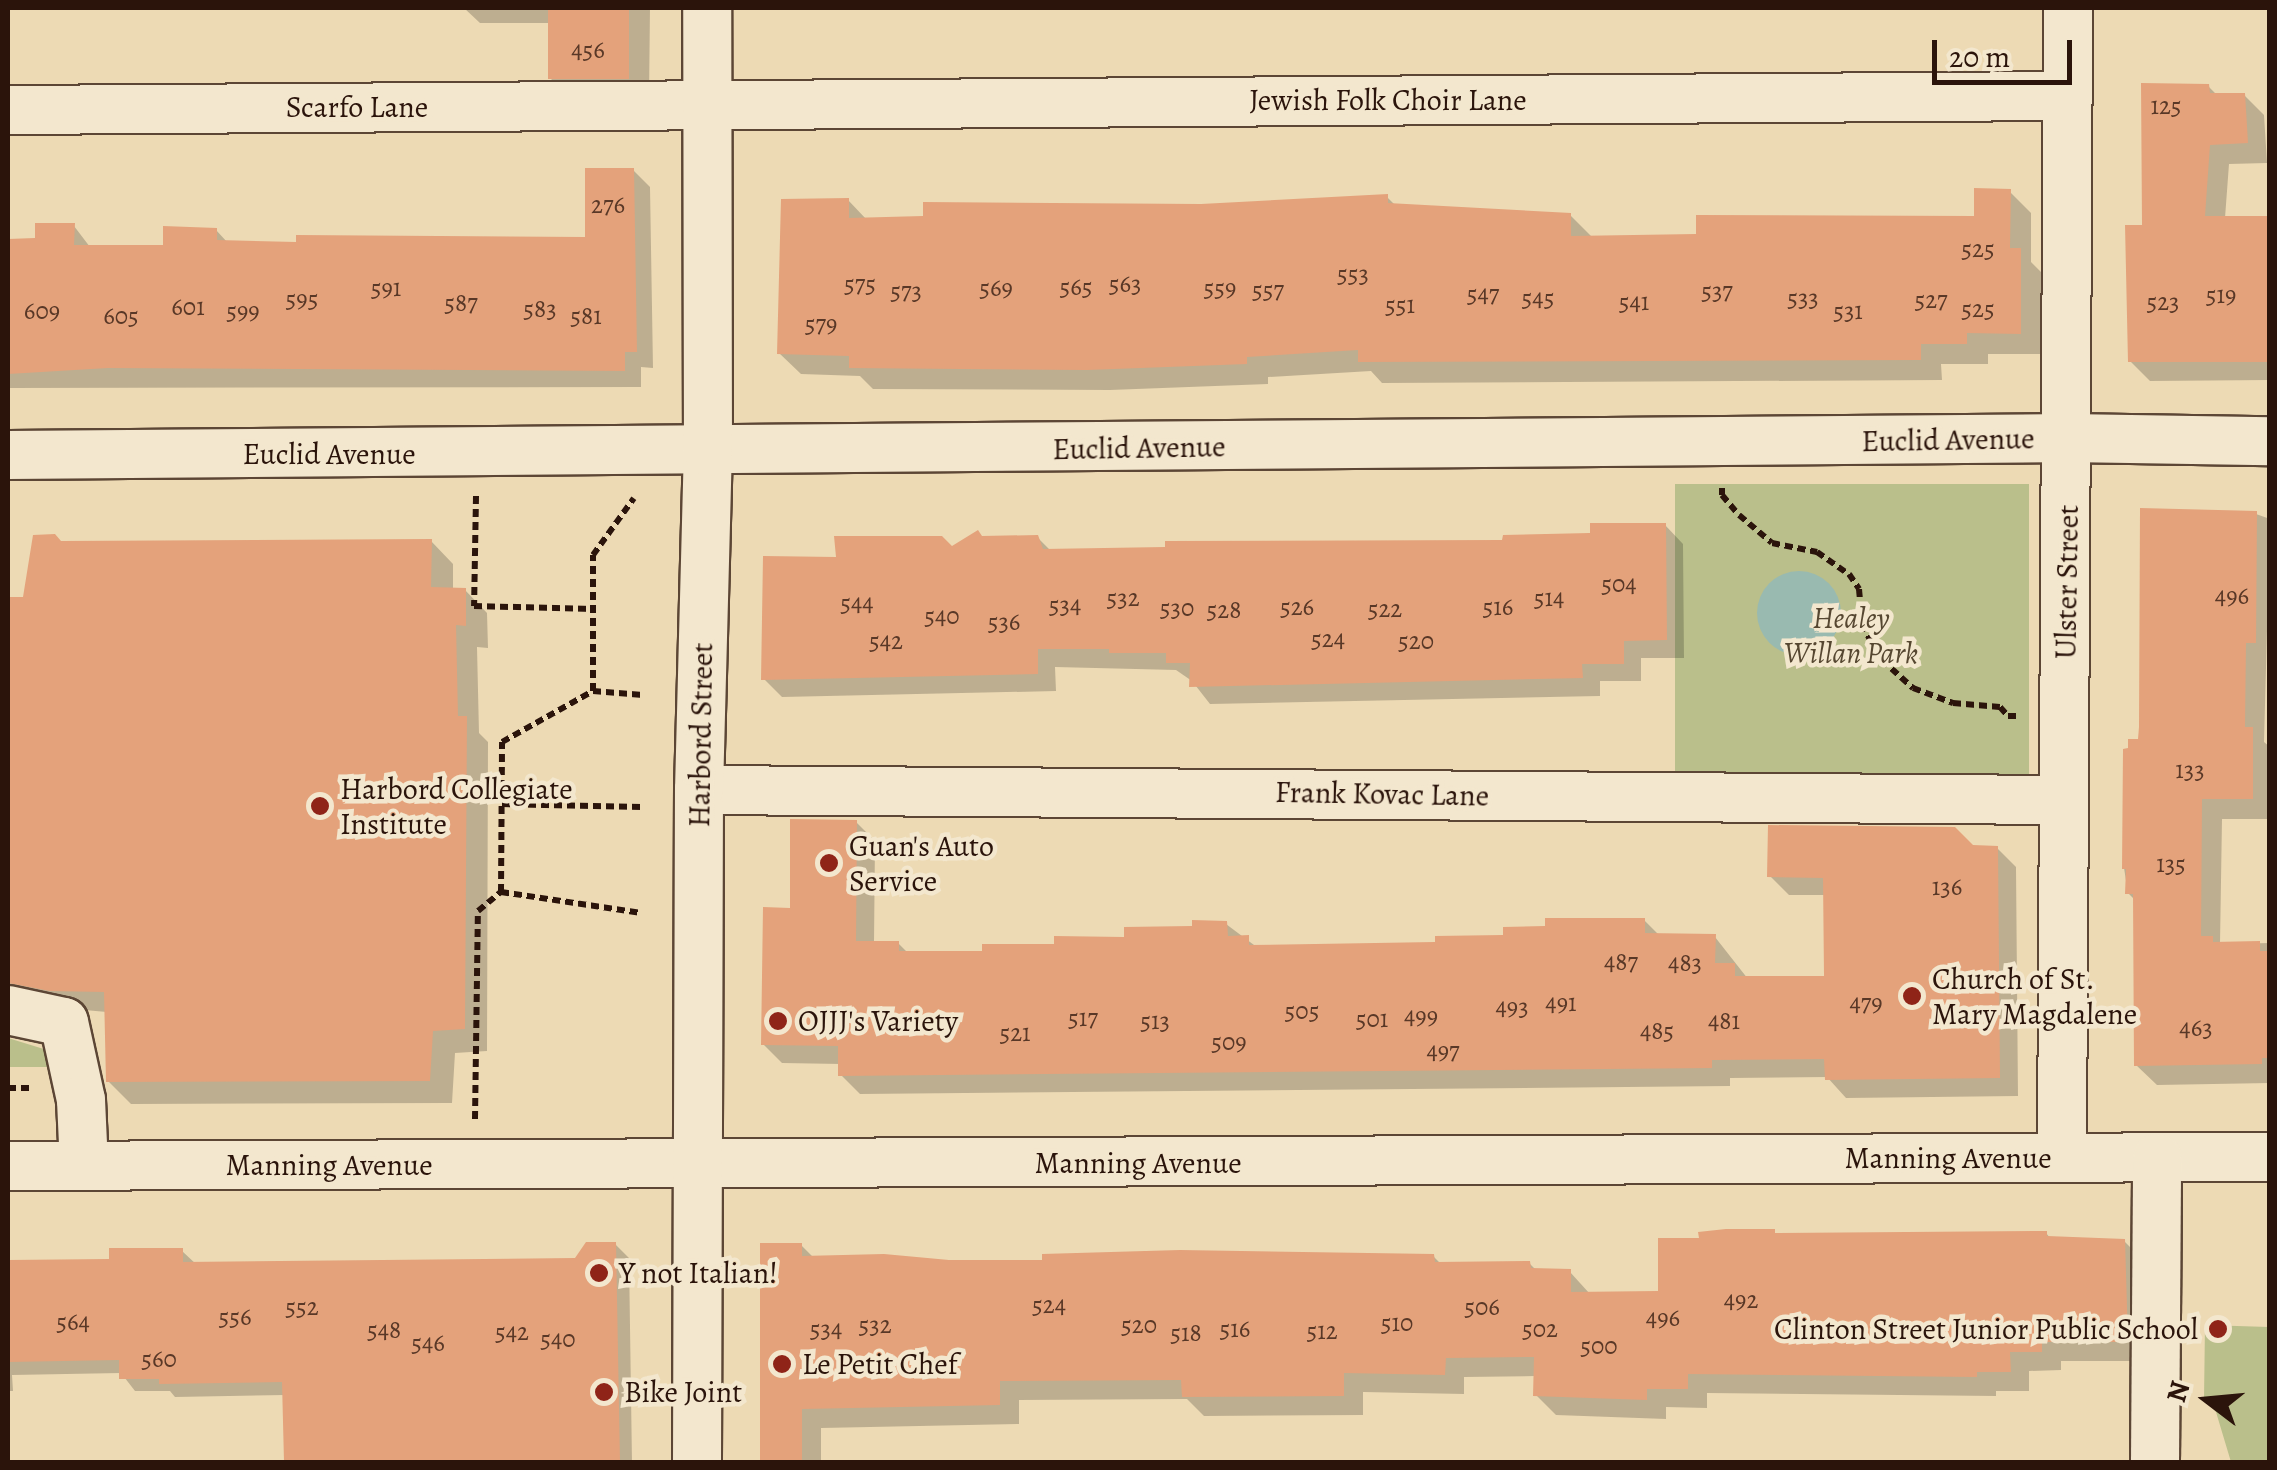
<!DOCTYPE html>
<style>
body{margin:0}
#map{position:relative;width:2277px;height:1470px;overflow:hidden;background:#eddab4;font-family:Alegreya,serif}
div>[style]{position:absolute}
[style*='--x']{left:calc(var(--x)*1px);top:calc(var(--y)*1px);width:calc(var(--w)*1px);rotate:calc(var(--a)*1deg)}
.green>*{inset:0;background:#babf8b;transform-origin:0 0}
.water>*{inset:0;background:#99bab0}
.round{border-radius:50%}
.shadow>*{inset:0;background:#0003}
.building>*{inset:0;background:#e4a27b;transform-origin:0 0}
.path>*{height:6px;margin-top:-3px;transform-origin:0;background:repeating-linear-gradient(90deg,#2b140b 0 8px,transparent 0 13px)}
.roads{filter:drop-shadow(2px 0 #5c4635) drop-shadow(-2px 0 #5c4635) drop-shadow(0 2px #5c4635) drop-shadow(0 -2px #5c4635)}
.minor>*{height:48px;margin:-24px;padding:0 24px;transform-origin:24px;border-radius:24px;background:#f3e7ce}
.dots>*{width:28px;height:28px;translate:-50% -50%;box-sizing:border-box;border:5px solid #f3e7ce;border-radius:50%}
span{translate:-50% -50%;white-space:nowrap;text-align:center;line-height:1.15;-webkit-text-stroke:9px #f3e7ce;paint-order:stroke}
.number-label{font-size:25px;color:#593827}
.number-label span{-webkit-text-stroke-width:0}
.street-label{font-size:30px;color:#2b140b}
.park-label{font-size:30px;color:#564731;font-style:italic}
.poi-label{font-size:30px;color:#2b140b}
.left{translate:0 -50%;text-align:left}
.right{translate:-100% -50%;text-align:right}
.frame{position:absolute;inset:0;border:10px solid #2b140b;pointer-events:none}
.north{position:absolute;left:2157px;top:1350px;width:100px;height:100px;-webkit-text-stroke:8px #f3e7ce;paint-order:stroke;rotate:286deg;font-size:28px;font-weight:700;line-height:40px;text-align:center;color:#2b140b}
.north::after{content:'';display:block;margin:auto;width:35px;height:45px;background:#2b140b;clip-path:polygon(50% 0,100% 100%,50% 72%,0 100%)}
.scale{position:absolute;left:1932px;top:40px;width:140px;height:45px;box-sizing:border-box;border:5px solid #2b140b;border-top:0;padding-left:12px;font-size:30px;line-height:35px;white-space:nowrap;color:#2b140b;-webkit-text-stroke:8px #f3e7ce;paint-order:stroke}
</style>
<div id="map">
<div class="green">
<div style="left:1675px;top:484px;width:354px;height:299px"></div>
<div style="clip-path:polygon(8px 1038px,47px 1050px,59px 1067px,8px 1067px)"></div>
<div style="clip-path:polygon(2205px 1325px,2269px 1327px,2269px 1462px,2231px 1462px,2216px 1412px,2204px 1399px)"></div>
</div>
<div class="water">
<div class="round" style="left:1757px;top:571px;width:84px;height:84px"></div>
</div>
<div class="shadow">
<div style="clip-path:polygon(464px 8px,650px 8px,649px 98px,571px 99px,550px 78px,550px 23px,480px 23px)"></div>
<div style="clip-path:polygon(2208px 86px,2217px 95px,2244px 95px,2264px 115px,2267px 163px,2229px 164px,2225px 218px,2270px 218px,2270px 380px,2150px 381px,2130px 361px,2145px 227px)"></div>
<div style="clip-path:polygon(633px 170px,650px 187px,653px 368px,641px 367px,641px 387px,8px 388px,8px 241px,38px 241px,74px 226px,90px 247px,165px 247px,216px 230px,228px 243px,299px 245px,587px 240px)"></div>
<div style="clip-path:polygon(2010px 192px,2031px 213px,2031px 262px,2041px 272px,2041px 354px,1988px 354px,1988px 364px,1941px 364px,1942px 380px,1382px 383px,1371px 371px,1268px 377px,1268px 384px,1110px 390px,873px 389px,860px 376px,801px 374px,779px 353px,848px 200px,867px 220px,1387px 197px,1396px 206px,1570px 215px,1593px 238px,1698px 236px,1976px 218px)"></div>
<div style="clip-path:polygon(2256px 514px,2270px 519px,2264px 742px,2270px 747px,2270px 819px,2222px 819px,2220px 944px,2270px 943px,2270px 1083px,2157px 1085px,2136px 1065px,2135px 900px,2128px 893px,2124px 868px,2140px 741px)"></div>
<div style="clip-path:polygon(1665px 525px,1683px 544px,1684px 658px,1641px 658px,1641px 681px,1600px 681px,1600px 696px,1210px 704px,1192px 681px,1176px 670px,1055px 667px,1056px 691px,782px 697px,764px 679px,838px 559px,952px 549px,982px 538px,1037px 537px,1051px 551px,1504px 543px)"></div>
<div style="clip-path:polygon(431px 541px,453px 564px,453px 590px,465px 590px,487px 613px,488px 648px,477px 647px,479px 733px,488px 742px,487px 1051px,455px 1053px,452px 1103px,131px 1104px,108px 1081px,107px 1012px,27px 1005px,8px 986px,8px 599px,25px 599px,60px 543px)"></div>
<div style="clip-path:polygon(856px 822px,875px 841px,874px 943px,898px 943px,909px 954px,985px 954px,1126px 940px,1226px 924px,1258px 948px,1437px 944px,1644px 920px,1659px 935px,1715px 937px,1748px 979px,1826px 979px,1825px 895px,1789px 895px,1770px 876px,1997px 848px,2016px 867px,2018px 1096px,1846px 1098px,1827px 1077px,1730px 1078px,1730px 1086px,860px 1094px,841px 1075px,841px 1064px,782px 1063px,763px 1044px,792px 910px)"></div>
<div style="clip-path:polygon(1774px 1232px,1779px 1236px,2046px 1233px,2051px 1239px,2124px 1241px,2144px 1261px,2147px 1361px,2061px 1361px,2061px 1370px,2029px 1371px,2029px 1391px,1996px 1391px,1996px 1396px,1707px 1393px,1707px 1408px,1666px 1407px,1666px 1419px,1556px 1415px,1536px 1395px,1536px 1376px,1464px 1377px,1464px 1394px,1363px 1392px,1363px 1415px,1204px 1416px,1187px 1399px,1019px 1400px,1019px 1424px,821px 1428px,821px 1462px,762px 1462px,762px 1245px,801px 1245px,815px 1259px,949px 1263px,1433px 1256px,1442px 1265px,1529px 1263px,1537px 1271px,1570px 1272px,1590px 1294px,1661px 1293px,1701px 1240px)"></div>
<div style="clip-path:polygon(615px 1244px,629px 1258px,632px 1462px,287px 1462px,285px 1395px,175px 1397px,170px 1391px,135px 1391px,121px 1373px,12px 1375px,13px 1391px,8px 1391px,8px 1263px,112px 1262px,182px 1251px,197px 1265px,576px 1261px)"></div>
</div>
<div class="building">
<div style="left:548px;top:8px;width:81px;height:71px"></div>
<div style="clip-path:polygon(2141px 83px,2209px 84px,2210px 93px,2245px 93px,2248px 143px,2210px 145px,2205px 216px,2267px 216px,2270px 362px,2128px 362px,2125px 225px,2142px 225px)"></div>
<div style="clip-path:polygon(585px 168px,634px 168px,637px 352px,625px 352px,625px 371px,108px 368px,8px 374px,8px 239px,35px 238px,35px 223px,75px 223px,74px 245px,163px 245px,163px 226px,217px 228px,217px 240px,296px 242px,296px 235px,585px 237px)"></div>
<div style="clip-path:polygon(1974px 188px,2011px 189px,2010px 248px,2021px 248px,2021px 334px,1967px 333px,1967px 344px,1921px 344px,1921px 360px,1358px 362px,1358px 350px,1247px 357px,1247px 364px,1087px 370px,849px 368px,849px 356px,777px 354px,781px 199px,849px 198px,849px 218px,923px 216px,923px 202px,1201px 204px,1388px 194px,1388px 203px,1571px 213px,1571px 236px,1696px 234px,1696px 215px,1974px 216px)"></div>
<div style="clip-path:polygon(2140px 508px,2257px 511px,2256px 643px,2246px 643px,2245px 727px,2253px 727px,2253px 799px,2202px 799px,2201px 936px,2213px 936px,2213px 942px,2260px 941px,2260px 951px,2270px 951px,2270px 1058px,2262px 1058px,2262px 1064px,2134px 1066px,2133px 894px,2125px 894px,2126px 869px,2122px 869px,2123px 749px,2128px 748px,2128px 739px,2138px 739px,2139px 727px)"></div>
<div style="clip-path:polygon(1590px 523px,1666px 523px,1667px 640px,1624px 641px,1624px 664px,1582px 664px,1583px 678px,1189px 687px,1190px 663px,1166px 663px,1166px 653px,1109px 653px,1109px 649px,1038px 649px,1038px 674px,761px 680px,763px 556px,836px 557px,834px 536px,942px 536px,952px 546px,978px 530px,982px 536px,1038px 535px,1043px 549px,1165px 547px,1165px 541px,1502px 540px,1503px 535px,1590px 533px)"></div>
<div style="clip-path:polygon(55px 534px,61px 541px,432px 539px,431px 587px,466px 588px,466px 626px,456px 625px,458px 716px,467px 716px,465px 1029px,433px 1031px,430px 1081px,106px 1082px,104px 992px,50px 991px,8px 983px,8px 597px,23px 597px,33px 535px)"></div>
<div style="clip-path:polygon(790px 819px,857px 820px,856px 941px,899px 941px,899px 951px,982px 951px,982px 944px,1054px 944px,1054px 936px,1124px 937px,1124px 927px,1192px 926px,1192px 920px,1227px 921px,1228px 936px,1249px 935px,1249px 945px,1435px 942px,1435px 936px,1503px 935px,1503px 927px,1545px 926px,1545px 918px,1645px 918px,1645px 933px,1716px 934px,1715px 963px,1735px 963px,1735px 976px,1824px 976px,1823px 878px,1767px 877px,1768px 825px,1955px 827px,1973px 845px,1998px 846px,2000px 1078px,1825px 1080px,1824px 1059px,1712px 1060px,1712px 1068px,838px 1076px,838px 1046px,761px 1045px,763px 907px,790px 908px)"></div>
<div style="clip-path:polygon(1726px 1229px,1775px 1229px,1775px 1233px,2047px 1231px,2047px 1236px,2125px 1239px,2128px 1342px,2042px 1342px,2042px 1352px,2010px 1352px,2011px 1372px,1977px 1372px,1977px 1377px,1688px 1374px,1688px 1389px,1647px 1389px,1647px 1400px,1533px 1396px,1534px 1357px,1446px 1358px,1445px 1375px,1344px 1373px,1344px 1396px,1182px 1397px,1181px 1380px,1000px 1381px,1000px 1405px,802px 1409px,802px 1462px,760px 1462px,760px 1243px,802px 1243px,802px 1256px,884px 1254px,949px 1260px,1042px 1260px,1042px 1254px,1180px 1250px,1434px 1254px,1435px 1262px,1530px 1261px,1531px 1268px,1571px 1269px,1571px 1292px,1658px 1291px,1658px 1238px,1699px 1238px,1698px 1232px)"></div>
<div style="clip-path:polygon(586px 1242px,616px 1242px,620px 1462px,284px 1462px,282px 1382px,159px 1384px,159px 1379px,119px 1379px,119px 1360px,8px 1362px,8px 1260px,109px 1259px,109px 1248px,183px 1248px,183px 1262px,575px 1258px)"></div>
</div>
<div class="path">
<div style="--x:1722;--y:488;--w:7;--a:90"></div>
<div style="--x:1722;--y:495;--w:26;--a:50"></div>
<div style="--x:1739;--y:515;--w:43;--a:40.3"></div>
<div style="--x:1772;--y:543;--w:46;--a:11.3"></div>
<div style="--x:1817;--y:552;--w:39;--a:35"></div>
<div style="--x:1849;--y:574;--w:18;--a:56"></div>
<div style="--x:1859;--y:589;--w:35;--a:85"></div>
<div style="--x:1862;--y:624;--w:20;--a:63"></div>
<div style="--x:1871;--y:642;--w:21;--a:59"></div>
<div style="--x:1882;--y:660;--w:42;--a:42.1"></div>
<div style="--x:1913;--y:688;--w:43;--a:20.6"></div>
<div style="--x:1953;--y:703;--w:47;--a:4.9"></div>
<div style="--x:2000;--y:707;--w:12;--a:48"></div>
<div style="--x:2008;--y:716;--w:12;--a:0"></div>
<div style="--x:476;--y:496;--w:110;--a:91"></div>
<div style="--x:474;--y:606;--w:119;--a:1.4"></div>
<div style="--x:593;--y:691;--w:50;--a:4.6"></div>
<div style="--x:502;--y:804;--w:140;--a:1.2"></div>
<div style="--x:501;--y:892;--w:142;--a:8.5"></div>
<div style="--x:8;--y:1088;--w:23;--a:0"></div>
<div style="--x:475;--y:1119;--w:208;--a:-89.2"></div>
<div style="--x:478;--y:911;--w:30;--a:-40"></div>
<div style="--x:501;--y:892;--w:150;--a:-89.6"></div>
<div style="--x:502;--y:742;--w:104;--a:-29.3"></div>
<div style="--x:593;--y:691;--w:136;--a:-90"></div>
<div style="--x:593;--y:555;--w:70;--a:-54.3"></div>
</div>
<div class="roads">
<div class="minor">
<div style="--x:8;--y:110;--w:2060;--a:-0.39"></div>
<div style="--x:8;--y:455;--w:2060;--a:-0.47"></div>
<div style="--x:2068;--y:438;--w:202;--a:0.9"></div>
<div style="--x:699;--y:790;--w:1365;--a:0.42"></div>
<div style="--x:8;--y:1010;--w:57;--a:12.1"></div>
<div style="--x:64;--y:1022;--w:80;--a:77.7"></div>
<div style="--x:81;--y:1100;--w:66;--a:87.4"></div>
<div style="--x:2062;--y:1157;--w:1149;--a:-89.7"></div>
<div style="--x:8;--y:1166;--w:2262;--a:-0.23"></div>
<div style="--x:697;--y:1462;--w:672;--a:-89.83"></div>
<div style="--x:699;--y:790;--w:338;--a:-88.5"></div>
<div style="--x:708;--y:452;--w:444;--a:-90.1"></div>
<div style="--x:2155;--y:1462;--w:304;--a:-89.6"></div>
</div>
</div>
<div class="dots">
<div style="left:320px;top:806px;background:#8f2418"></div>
<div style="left:829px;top:863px;background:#8f2418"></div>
<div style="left:1912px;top:996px;background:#8f2418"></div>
<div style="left:778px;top:1021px;background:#8f2418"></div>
<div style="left:599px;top:1273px;background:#8f2418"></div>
<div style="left:2218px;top:1329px;background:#8f2418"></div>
<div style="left:782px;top:1364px;background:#8f2418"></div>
<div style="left:604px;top:1392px;background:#8f2418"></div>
</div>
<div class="number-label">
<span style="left:588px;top:50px">456</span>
<span style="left:2166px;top:106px">125</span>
<span style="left:608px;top:205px">276</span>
<span style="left:1978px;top:249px">525</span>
<span style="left:1353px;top:274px">553</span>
<span style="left:860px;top:284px">575</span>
<span style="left:1125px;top:284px">563</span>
<span style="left:1076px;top:287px">565</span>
<span style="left:386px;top:288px">591</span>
<span style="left:996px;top:288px">569</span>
<span style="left:1220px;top:288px">559</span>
<span style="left:1268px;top:290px">557</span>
<span style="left:906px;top:291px">573</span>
<span style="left:1717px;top:291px">537</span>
<span style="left:1483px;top:294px">547</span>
<span style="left:2221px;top:295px">519</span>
<span style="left:1538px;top:298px">545</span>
<span style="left:1803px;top:298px">533</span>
<span style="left:302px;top:299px">595</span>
<span style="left:1931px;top:300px">527</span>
<span style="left:1634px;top:302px">541</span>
<span style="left:2163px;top:302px">523</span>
<span style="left:461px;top:303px">587</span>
<span style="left:1400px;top:305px">551</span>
<span style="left:188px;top:307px">601</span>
<span style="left:540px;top:309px">583</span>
<span style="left:1978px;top:309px">525</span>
<span style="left:42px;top:311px">609</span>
<span style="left:243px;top:311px">599</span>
<span style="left:1848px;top:311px">531</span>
<span style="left:121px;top:316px">605</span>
<span style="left:586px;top:316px">581</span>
<span style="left:821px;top:324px">579</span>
<span style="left:1619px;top:584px">504</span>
<span style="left:2232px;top:596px">496</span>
<span style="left:1123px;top:598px">532</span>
<span style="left:1549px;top:598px">514</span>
<span style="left:857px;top:603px">544</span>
<span style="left:1065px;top:605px">534</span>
<span style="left:1297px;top:607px">526</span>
<span style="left:1498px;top:607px">516</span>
<span style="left:1177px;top:608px">530</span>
<span style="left:1385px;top:609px">522</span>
<span style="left:1224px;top:610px">528</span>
<span style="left:942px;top:616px">540</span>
<span style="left:1004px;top:622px">536</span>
<span style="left:1328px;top:639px">524</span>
<span style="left:886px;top:641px">542</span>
<span style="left:1416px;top:641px">520</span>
<span style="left:2190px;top:770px">133</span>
<span style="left:2171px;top:864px">135</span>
<span style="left:1947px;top:887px">136</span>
<span style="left:1621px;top:962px">487</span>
<span style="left:1685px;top:963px">483</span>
<span style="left:1561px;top:1003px">491</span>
<span style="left:1866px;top:1003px">479</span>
<span style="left:1512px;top:1007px">493</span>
<span style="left:1302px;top:1011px">505</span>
<span style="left:1421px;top:1016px">499</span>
<span style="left:1083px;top:1018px">517</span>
<span style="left:1372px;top:1019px">501</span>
<span style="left:1155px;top:1021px">513</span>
<span style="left:1724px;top:1021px">481</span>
<span style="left:2196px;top:1028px">463</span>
<span style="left:1657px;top:1031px">485</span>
<span style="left:1015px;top:1033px">521</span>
<span style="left:1229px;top:1042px">509</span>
<span style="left:1443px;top:1051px">497</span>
<span style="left:1741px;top:1300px">492</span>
<span style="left:1049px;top:1305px">524</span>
<span style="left:302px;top:1307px">552</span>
<span style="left:1482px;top:1307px">506</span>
<span style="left:235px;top:1317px">556</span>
<span style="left:1663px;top:1318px">496</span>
<span style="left:73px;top:1322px">564</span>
<span style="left:1397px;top:1323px">510</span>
<span style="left:875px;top:1325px">532</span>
<span style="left:1139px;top:1325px">520</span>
<span style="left:826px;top:1329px">534</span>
<span style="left:1235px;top:1329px">516</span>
<span style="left:1540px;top:1329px">502</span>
<span style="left:384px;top:1330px">548</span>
<span style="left:1322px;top:1331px">512</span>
<span style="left:512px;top:1332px">542</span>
<span style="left:1186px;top:1333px">518</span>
<span style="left:558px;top:1339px">540</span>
<span style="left:428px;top:1343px">546</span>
<span style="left:1599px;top:1346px">500</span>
<span style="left:159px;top:1359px">560</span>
</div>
<div class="street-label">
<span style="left:1388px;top:100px">Jewish Folk Choir Lane</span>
<span style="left:357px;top:107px">Scarfo Lane</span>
<span style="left:1948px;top:440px;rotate:-1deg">Euclid Avenue</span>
<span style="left:1139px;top:448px;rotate:-1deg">Euclid Avenue</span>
<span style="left:329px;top:454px">Euclid Avenue</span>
<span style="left:2067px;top:582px;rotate:-89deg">Ulster Street</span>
<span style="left:701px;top:735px;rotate:-89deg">Harbord Street</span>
<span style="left:1382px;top:794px;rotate:1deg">Frank Kovac Lane</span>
<span style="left:1948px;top:1158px">Manning Avenue</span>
<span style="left:1138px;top:1163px">Manning Avenue</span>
<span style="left:329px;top:1165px">Manning Avenue</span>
</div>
<div class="park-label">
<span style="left:1851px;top:635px">Healey<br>Willan Park</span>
</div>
<div class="poi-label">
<span class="left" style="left:340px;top:806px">Harbord Collegiate<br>Institute</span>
<span class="left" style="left:849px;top:863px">Guan's Auto<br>Service</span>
<span class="left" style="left:1932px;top:996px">Church of St.<br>Mary Magdalene</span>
<span class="left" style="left:798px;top:1021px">OJJJ's Variety</span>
<span class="left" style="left:619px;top:1273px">Y not Italian!</span>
<span class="right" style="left:2198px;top:1329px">Clinton Street Junior Public School</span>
<span class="left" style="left:802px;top:1364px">Le Petit Chef</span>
<span class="left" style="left:624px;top:1392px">Bike Joint</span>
</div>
<div class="frame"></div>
<div class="north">N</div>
<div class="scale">20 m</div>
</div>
